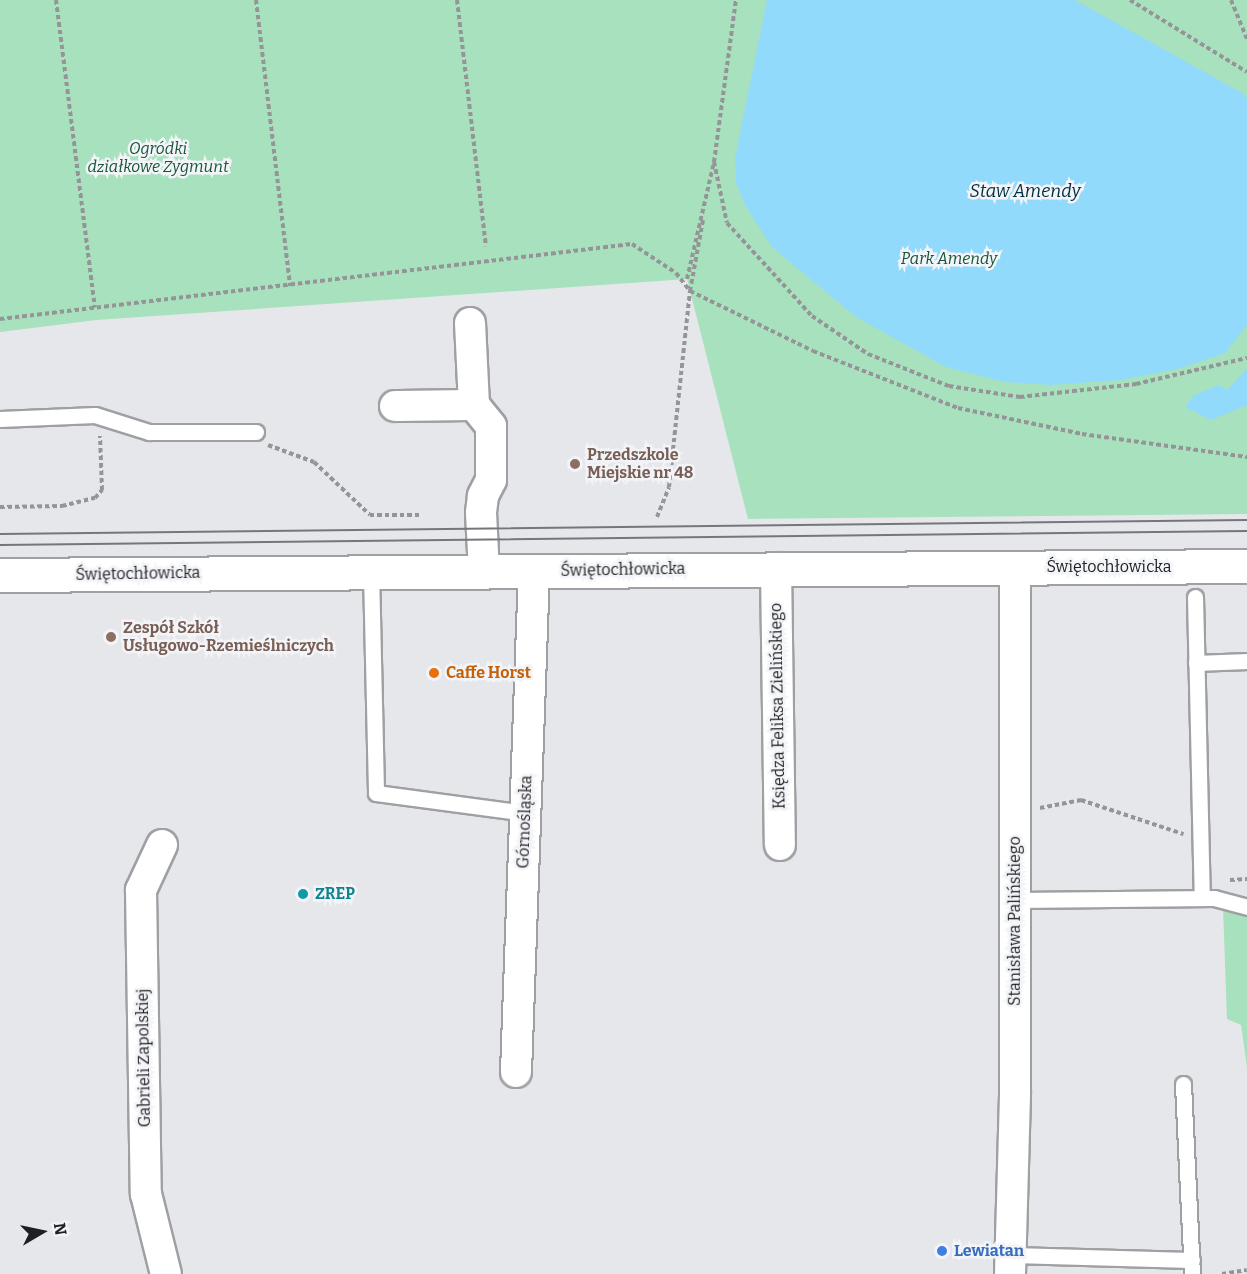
<!DOCTYPE html>
<meta charset="utf-8">
<style>
body{margin:0}
#map{position:relative;width:1247px;height:1274px;overflow:hidden;background:#e6e7eb;font-family:Bitter,serif}
div>[style]{position:absolute}
[style*='--x']{left:calc(var(--x)*1px);top:calc(var(--y)*1px);width:calc(var(--w)*1px);rotate:calc(var(--a)*1deg)}
.green>*{inset:0;background:#a7e1be}
.water>*{inset:0;background:#92dafb}
.path>*{height:4px;margin-top:-2px;transform-origin:0;background:repeating-linear-gradient(90deg,#959598 0 4.5px,transparent 0 7.5px)}
.roads{filter:drop-shadow(2px 0 #9fa0a3) drop-shadow(-2px 0 #9fa0a3) drop-shadow(0 2px #9fa0a3) drop-shadow(0 -2px #9fa0a3)}
.service>*{height:15px;margin:-7.5px;padding:0 7.5px;transform-origin:7.5px;border-radius:7.5px;background:#fff}
.minor>*{height:30px;margin:-15px;padding:0 15px;transform-origin:15px;border-radius:15px;background:#fff}
.secondary>*{height:33px;margin:-16.5px;padding:0 16.5px;transform-origin:16.5px;border-radius:16.5px;background:#fff}
.tram>*{height:1.5px;margin:-0.75px;padding:0 0.75px;transform-origin:0.75px;border-radius:0.75px;background:#757679}
.dots>*{width:16px;height:16px;translate:-50% -50%;box-sizing:border-box;border:3px solid #f3f4f8;border-radius:50%}
span{translate:-50% -50%;white-space:nowrap;text-align:center;line-height:1.15;-webkit-text-stroke:5px #f3f4f8;paint-order:stroke}
.park-label{font-size:16px;color:#165537;font-style:italic}
.education-label{font-size:16px;color:#785e54;font-weight:700}
.left{translate:0 -50%;text-align:left}
.street-label{font-size:16px;color:#1f1f21}
.food-label{font-size:16px;color:#c56008;font-weight:700}
.culture-label{font-size:16px;color:#0d838f;font-weight:700}
.shop-label{font-size:16px;color:#366cbe;font-weight:700}
.water-label{font-size:18px;color:#002e3e;font-style:italic}
.north{position:absolute;left:12px;top:1202px;width:60px;height:60px;-webkit-text-stroke:4px #f3f4f8;paint-order:stroke;rotate:81deg;font-size:16px;font-weight:700;line-height:24px;text-align:center;color:#1f1f21}
.north::after{content:'';display:block;margin:auto;width:21px;height:27px;background:#1f1f21;clip-path:polygon(50% 0,100% 100%,50% 72%,0 100%)}
</style>
<div id="map">
<div class="green">
<div style="clip-path:polygon(0 0,1247px 0,1247px 514px,748px 519px,687px 279px,96px 320px,0 332px)"></div>
<div style="clip-path:polygon(1223px 907px,1247px 916px,1247px 1067px,1241px 1025px,1227px 1019px)"></div>
</div>
<div class="water">
<div style="clip-path:polygon(767px 0,1075px 0,1244px 94px,1247px 99px,1247px 325px,1225px 353px,1181px 368px,1121px 380px,1051px 385px,1005px 382px,946px 367px,856px 317px,772px 247px,744px 203px,736px 183px,735px 158px)"></div>
<div style="clip-path:polygon(1247px 369px,1247px 405px,1211px 420px,1185px 407px,1193px 396px,1218px 385px,1227px 390px)"></div>
</div>
<div class="path">
<div style="--x:56;--y:0;--w:310;--a:82.8"></div>
<div style="--x:256;--y:0;--w:288;--a:83.2"></div>
<div style="--x:457;--y:0;--w:248;--a:83.3"></div>
<div style="--x:1130;--y:0;--w:137;--a:31.6"></div>
<div style="--x:1231;--y:0;--w:42;--a:67.7"></div>
<div style="--x:714;--y:162;--w:163;--a:-82.3"></div>
<div style="--x:687;--y:279;--w:120;--a:-77"></div>
<div style="--x:714;--y:162;--w:62;--a:78"></div>
<div style="--x:727;--y:223;--w:126;--a:47.6"></div>
<div style="--x:812;--y:316;--w:68;--a:34.2"></div>
<div style="--x:868;--y:354;--w:87;--a:21.6"></div>
<div style="--x:949;--y:386;--w:72;--a:8.8"></div>
<div style="--x:1020;--y:397;--w:117;--a:-6.4"></div>
<div style="--x:1136;--y:384;--w:114;--a:-13.2"></div>
<div style="--x:0;--y:319;--w:636;--a:-6.77"></div>
<div style="--x:632;--y:244;--w:53;--a:33.4"></div>
<div style="--x:676;--y:273;--w:23;--a:52"></div>
<div style="--x:690;--y:291;--w:137;--a:26"></div>
<div style="--x:813;--y:351;--w:156;--a:21.5"></div>
<div style="--x:958;--y:408;--w:127;--a:11.8"></div>
<div style="--x:1082;--y:434;--w:167;--a:7.9"></div>
<div style="--x:268;--y:445;--w:49;--a:20.3"></div>
<div style="--x:314;--y:462;--w:77;--a:43.4"></div>
<div style="--x:370;--y:515;--w:49;--a:0"></div>
<div style="--x:0;--y:507;--w:62;--a:-0.9"></div>
<div style="--x:62;--y:506;--w:34;--a:-14"></div>
<div style="--x:95;--y:498;--w:11;--a:-49"></div>
<div style="--x:102;--y:490;--w:54;--a:-92.1"></div>
<div style="--x:657;--y:517;--w:32;--a:-68"></div>
<div style="--x:669;--y:487;--w:197;--a:-83.9"></div>
<div style="--x:690;--y:291;--w:72;--a:-79.6"></div>
<div style="--x:1040;--y:808;--w:42;--a:-11"></div>
<div style="--x:1081;--y:800;--w:108;--a:18.4"></div>
<div style="--x:1230;--y:880;--w:17;--a:-3"></div>
<div style="--x:1222;--y:1274;--w:25;--a:-9"></div>
</div>
<div class="roads">
<div class="service">
<div style="--x:0;--y:419;--w:95;--a:-2.4"></div>
<div style="--x:95;--y:415;--w:57;--a:17.5"></div>
<div style="--x:149;--y:432;--w:107;--a:0"></div>
<div style="--x:371;--y:571;--w:222;--a:88.7"></div>
<div style="--x:376;--y:793;--w:150;--a:7.6"></div>
<div style="--x:1195;--y:597;--w:301;--a:88.7"></div>
<div style="--x:1196;--y:663;--w:51;--a:-2.2"></div>
<div style="--x:1015;--y:900;--w:199;--a:-0.6"></div>
<div style="--x:1214;--y:898;--w:34;--a:15"></div>
<div style="--x:1183;--y:1084;--w:190;--a:87.3"></div>
<div style="--x:1011;--y:1255;--w:181;--a:1.6"></div>
</div>
<div class="minor">
<div style="--x:470;--y:323;--w:82;--a:87.2"></div>
<div style="--x:474;--y:405;--w:27;--a:51"></div>
<div style="--x:491;--y:426;--w:54;--a:90"></div>
<div style="--x:491;--y:480;--w:18;--a:117"></div>
<div style="--x:483;--y:496;--w:17;--a:97"></div>
<div style="--x:481;--y:513;--w:59;--a:87.1"></div>
<div style="--x:395;--y:406;--w:79;--a:-0.7"></div>
<div style="--x:776;--y:568;--w:277;--a:89.2"></div>
<div style="--x:162;--y:845;--w:50;--a:115"></div>
<div style="--x:141;--y:890;--w:304;--a:89.1"></div>
<div style="--x:146;--y:1194;--w:82;--a:76"></div>
<div style="--x:516;--y:1072;--w:500;--a:-87.94"></div>
<div style="--x:1010;--y:1274;--w:183;--a:-88.4"></div>
<div style="--x:1015;--y:1091;--w:524;--a:-90"></div>
</div>
<div class="secondary">
<div style="--x:0;--y:575;--w:1247;--a:-0.41"></div>
</div>
</div>
<div class="tram">
<div style="--x:0;--y:534;--w:1247;--a:-0.64"></div>
<div style="--x:0;--y:545;--w:1247;--a:-0.64"></div>
</div>
<div class="dots">
<div style="left:575px;top:464px;background:#8d6e63"></div>
<div style="left:111px;top:637px;background:#8d6e63"></div>
<div style="left:434px;top:673px;background:#e8710a"></div>
<div style="left:303px;top:894px;background:#0f9aa8"></div>
<div style="left:942px;top:1251px;background:#3f7fe0"></div>
</div>
<div class="park-label">
<span style="left:158px;top:158px">Ogródki<br>działkowe Zygmunt</span>
<span style="left:949px;top:259px">Park Amendy</span>
</div>
<div class="education-label">
<span class="left" style="left:587px;top:464px">Przedszkole<br>Miejskie nr 48</span>
<span class="left" style="left:123px;top:637px">Zespół Szkół<br>Usługowo-Rzemieślniczych</span>
</div>
<div class="street-label">
<span style="left:1109px;top:567px">Świętochłowicka</span>
<span style="left:623px;top:570px;rotate:-1deg">Świętochłowicka</span>
<span style="left:138px;top:574px;rotate:-1deg">Świętochłowicka</span>
<span style="left:778px;top:706px;rotate:-91deg">Księdza Feliksa Zielińskiego</span>
<span style="left:525px;top:822px;rotate:-88deg">Górnośląska</span>
<span style="left:1015px;top:921px;rotate:-90deg">Stanisława Palińskiego</span>
<span style="left:144px;top:1058px;rotate:-91deg">Gabrieli Zapolskiej</span>
</div>
<div class="food-label">
<span class="left" style="left:446px;top:673px">Caffe Horst</span>
</div>
<div class="culture-label">
<span class="left" style="left:315px;top:894px">ZREP</span>
</div>
<div class="shop-label">
<span class="left" style="left:954px;top:1251px">Lewiatan</span>
</div>
<div class="water-label">
<span style="left:1025px;top:191px">Staw Amendy</span>
</div>
<div class="north">N</div>
</div>
